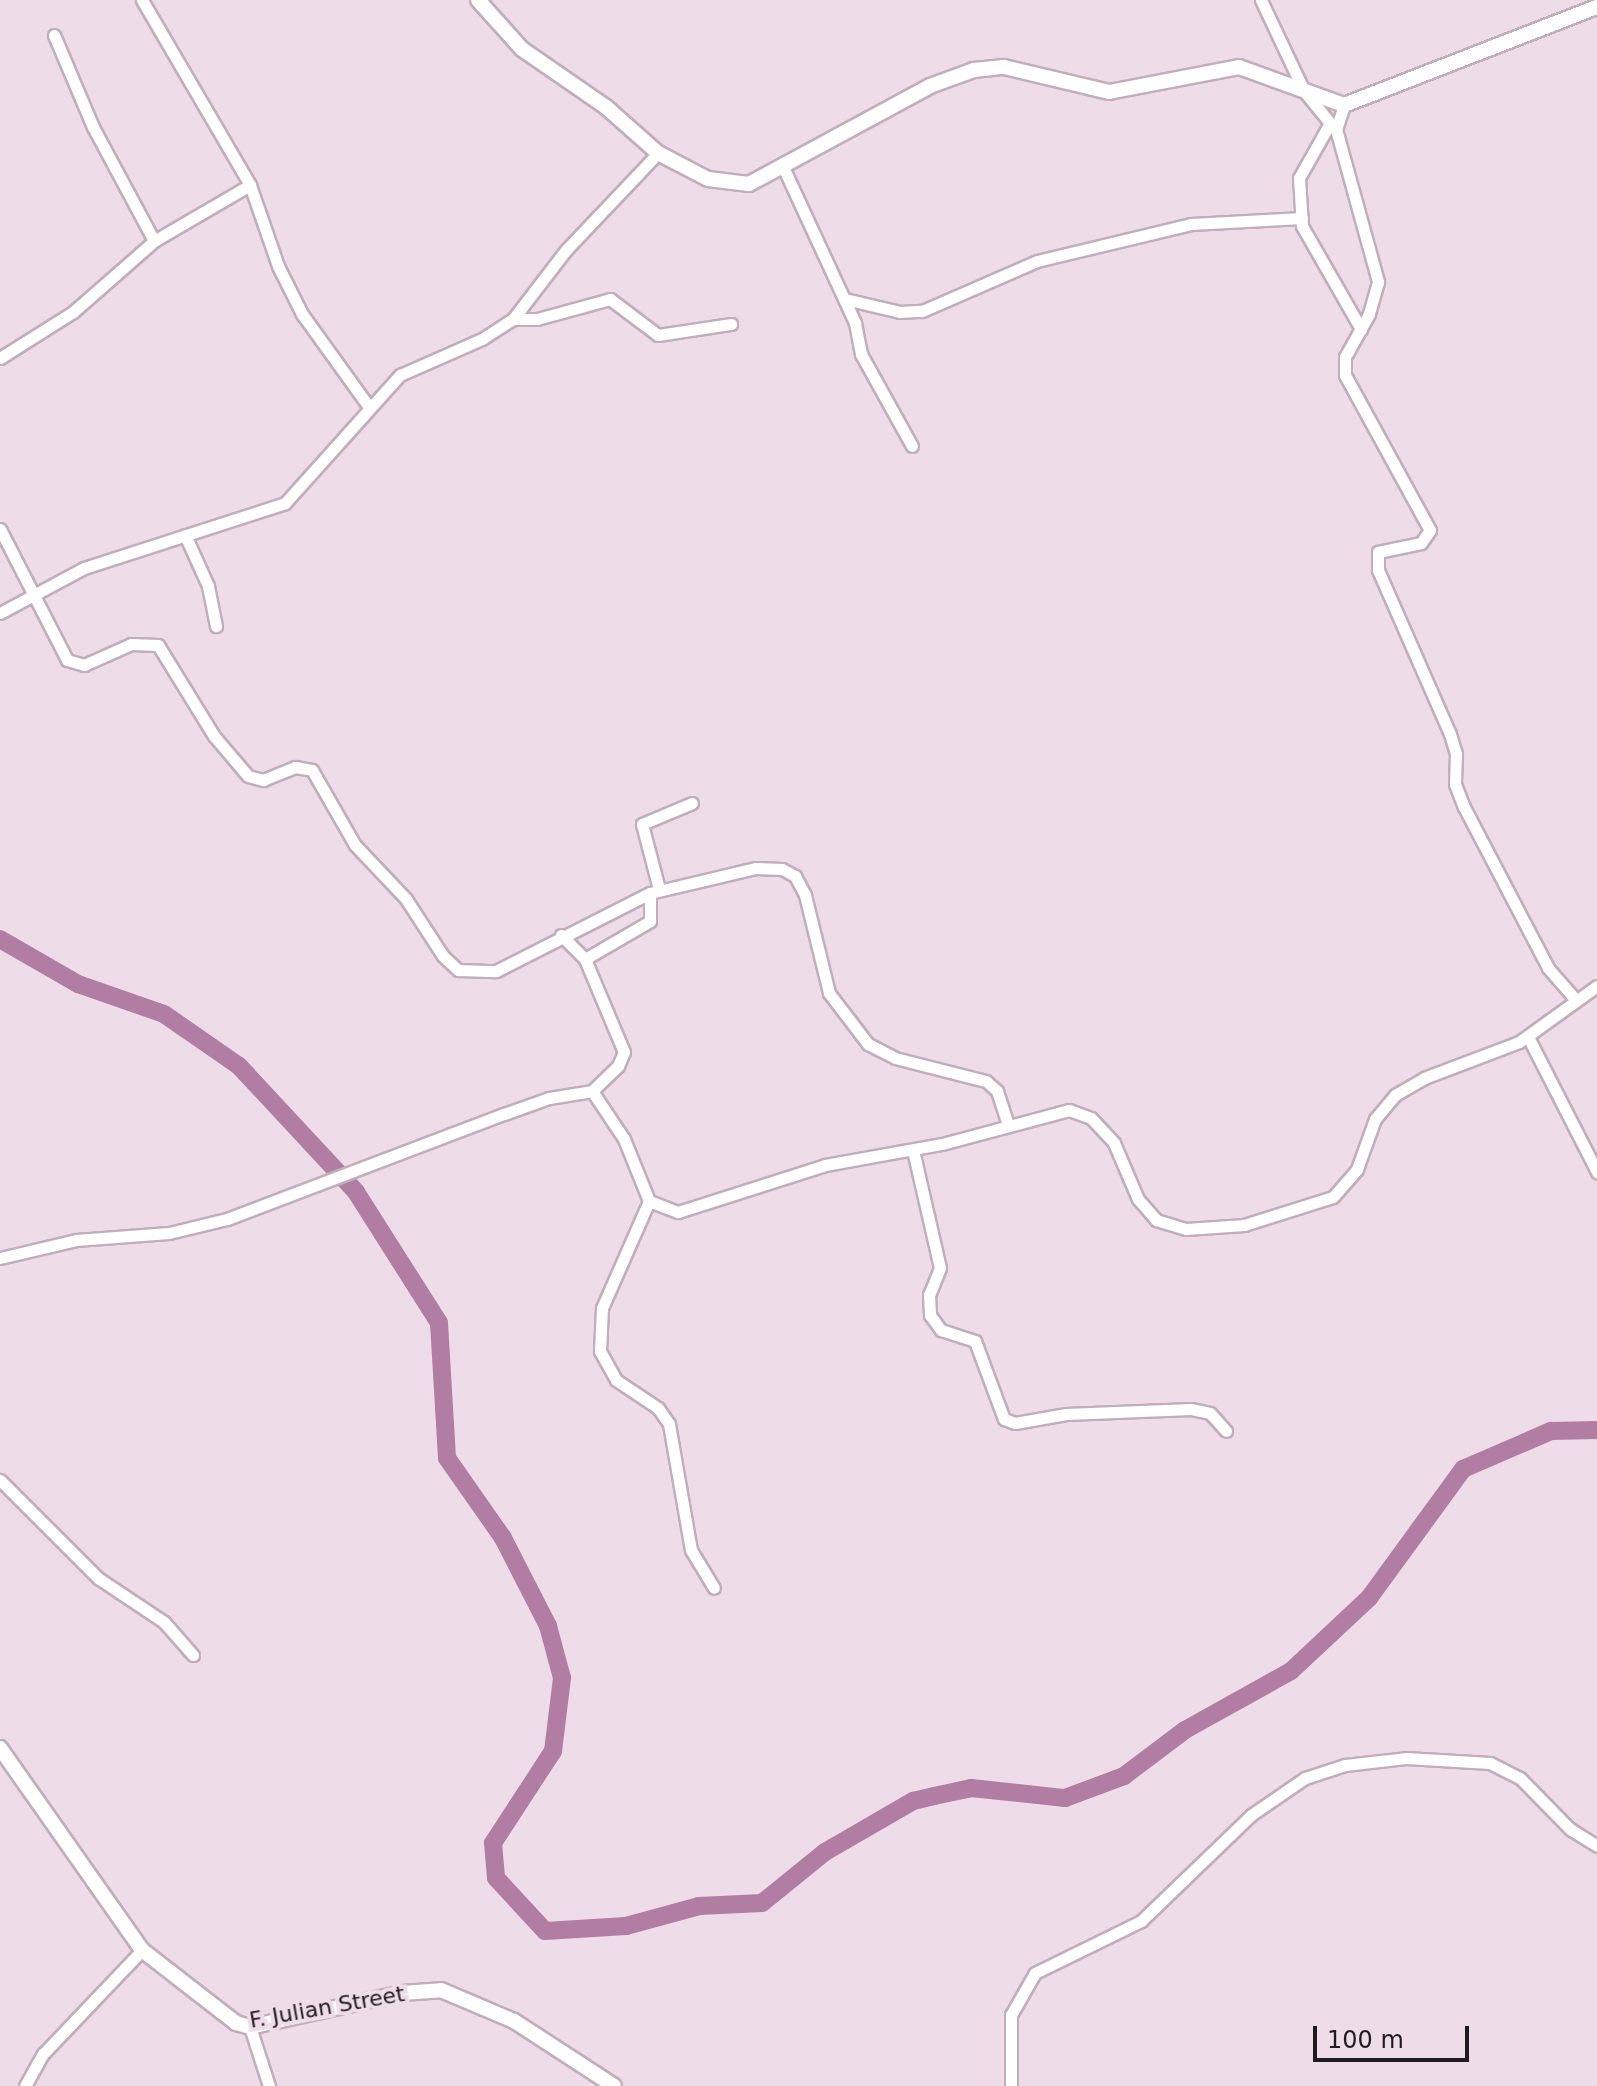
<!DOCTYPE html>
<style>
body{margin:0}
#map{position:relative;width:1597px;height:2086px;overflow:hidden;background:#eedce9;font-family:"DejaVu Sans",sans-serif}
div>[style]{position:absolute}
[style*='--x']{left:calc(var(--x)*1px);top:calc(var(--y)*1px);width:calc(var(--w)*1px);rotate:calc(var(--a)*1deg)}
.river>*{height:18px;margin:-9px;padding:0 9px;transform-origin:9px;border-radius:9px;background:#b17da3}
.roads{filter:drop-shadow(2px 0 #c0afbb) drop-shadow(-2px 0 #c0afbb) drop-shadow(0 2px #c0afbb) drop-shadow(0 -2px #c0afbb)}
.minor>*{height:11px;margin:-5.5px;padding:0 5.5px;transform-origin:5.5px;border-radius:5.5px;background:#fff}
.tertiary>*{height:14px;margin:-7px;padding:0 7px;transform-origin:7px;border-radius:7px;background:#fff}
span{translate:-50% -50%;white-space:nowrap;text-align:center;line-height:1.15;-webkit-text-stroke:8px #eedce9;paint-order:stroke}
.street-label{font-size:22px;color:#211b1f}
.scale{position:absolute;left:1313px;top:2026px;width:156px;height:36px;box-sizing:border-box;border:4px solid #211b1f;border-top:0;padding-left:10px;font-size:24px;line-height:28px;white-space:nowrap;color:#211b1f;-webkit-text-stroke:6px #eedce9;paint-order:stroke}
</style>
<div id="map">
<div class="river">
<div style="--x:0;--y:939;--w:90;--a:30"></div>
<div style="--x:78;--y:984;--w:91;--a:19.2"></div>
<div style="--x:164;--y:1014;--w:91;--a:34.7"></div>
<div style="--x:239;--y:1066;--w:172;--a:47.1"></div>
<div style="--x:356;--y:1192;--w:155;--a:57.6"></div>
<div style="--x:439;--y:1323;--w:135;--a:86.6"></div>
<div style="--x:447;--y:1458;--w:98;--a:55"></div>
<div style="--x:503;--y:1538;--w:99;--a:62.9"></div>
<div style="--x:548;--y:1626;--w:54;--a:74.9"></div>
<div style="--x:562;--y:1678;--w:74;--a:97"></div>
<div style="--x:553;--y:1751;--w:110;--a:123.1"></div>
<div style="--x:493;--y:1843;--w:35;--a:85"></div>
<div style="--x:496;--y:1878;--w:72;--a:47.2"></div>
<div style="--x:545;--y:1931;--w:81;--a:-3.5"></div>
<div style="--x:626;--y:1926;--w:76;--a:-15.3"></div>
<div style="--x:699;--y:1906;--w:63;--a:-2.7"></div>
<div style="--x:762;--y:1903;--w:81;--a:-39"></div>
<div style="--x:825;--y:1852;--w:102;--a:-30.1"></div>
<div style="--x:913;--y:1801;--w:22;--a:-13"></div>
<div style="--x:934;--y:1796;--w:38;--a:-12"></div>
<div style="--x:971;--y:1788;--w:95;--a:6.1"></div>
<div style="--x:1065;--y:1798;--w:63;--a:-20.4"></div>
<div style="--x:1124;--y:1776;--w:76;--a:-37"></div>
<div style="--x:1185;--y:1730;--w:121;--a:-29.1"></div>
<div style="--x:1291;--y:1671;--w:107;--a:-43.1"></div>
<div style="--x:1369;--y:1598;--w:160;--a:-53.9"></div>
<div style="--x:1463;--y:1469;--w:96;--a:-23.4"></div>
<div style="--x:1551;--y:1431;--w:46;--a:-1.2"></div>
</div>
<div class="roads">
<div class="minor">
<div style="--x:142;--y:0;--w:214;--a:59.7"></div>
<div style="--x:250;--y:185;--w:86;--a:70.9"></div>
<div style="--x:278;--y:266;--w:54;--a:63.4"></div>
<div style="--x:302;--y:314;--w:115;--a:54.2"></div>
<div style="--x:1261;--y:0;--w:101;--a:64.7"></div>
<div style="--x:1304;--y:91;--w:49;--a:50.8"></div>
<div style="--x:54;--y:35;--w:100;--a:67"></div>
<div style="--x:93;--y:127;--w:129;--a:61.8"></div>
<div style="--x:1344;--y:105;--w:25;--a:108"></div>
<div style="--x:1336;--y:129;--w:159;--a:74.6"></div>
<div style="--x:1378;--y:282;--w:33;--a:106"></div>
<div style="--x:1369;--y:314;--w:49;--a:119.2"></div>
<div style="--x:1345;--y:357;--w:18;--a:90"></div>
<div style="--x:1345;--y:375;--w:177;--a:61.3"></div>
<div style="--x:1430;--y:530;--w:16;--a:125"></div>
<div style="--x:1421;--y:543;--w:44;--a:168.2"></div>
<div style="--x:1378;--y:552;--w:18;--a:90"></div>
<div style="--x:1378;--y:570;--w:179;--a:66.3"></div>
<div style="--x:1450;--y:734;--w:21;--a:73"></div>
<div style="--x:1456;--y:754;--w:30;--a:92"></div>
<div style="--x:1455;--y:784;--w:25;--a:69"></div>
<div style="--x:1464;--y:807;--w:182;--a:62.4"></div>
<div style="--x:1548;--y:968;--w:43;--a:48.8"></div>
<div style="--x:1330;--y:123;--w:63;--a:119.4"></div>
<div style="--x:1299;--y:178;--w:48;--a:86.4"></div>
<div style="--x:1302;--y:226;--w:119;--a:60.2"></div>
<div style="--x:784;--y:169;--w:170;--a:65.2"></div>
<div style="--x:855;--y:323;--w:32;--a:79"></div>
<div style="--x:861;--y:354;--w:105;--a:61"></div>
<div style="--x:845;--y:299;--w:57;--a:13.3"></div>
<div style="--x:900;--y:312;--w:22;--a:-3"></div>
<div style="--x:922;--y:311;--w:125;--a:-23.5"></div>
<div style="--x:1037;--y:261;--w:158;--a:-13.5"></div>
<div style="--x:1191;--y:224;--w:111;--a:-3.1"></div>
<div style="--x:513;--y:319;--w:24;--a:0"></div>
<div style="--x:537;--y:319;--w:76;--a:-15.3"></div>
<div style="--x:610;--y:299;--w:60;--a:36.9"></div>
<div style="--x:658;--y:335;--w:74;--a:-8.6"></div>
<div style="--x:0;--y:358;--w:86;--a:-32.2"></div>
<div style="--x:73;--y:312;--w:108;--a:-41.2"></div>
<div style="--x:154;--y:241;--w:111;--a:-30.3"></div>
<div style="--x:0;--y:529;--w:147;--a:62.9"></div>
<div style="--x:67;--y:660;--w:18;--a:16"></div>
<div style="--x:84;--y:665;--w:51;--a:-24.1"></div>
<div style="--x:131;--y:644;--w:27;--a:2"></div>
<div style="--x:158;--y:645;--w:107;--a:58.4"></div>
<div style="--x:214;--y:736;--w:52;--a:49.6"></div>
<div style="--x:248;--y:776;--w:16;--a:15"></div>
<div style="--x:263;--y:780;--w:35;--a:-22"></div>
<div style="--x:295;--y:767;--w:17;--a:10"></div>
<div style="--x:312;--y:770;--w:86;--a:60.2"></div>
<div style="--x:355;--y:845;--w:74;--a:46.6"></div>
<div style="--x:406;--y:899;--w:68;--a:57"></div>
<div style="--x:443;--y:956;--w:21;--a:43"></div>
<div style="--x:458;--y:970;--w:38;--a:2"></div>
<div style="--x:496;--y:971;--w:173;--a:-26.9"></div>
<div style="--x:185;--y:535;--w:56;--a:65.7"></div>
<div style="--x:208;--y:586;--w:41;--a:78.7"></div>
<div style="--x:0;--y:613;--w:95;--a:-28.2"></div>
<div style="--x:84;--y:568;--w:211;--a:-17.9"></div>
<div style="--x:285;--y:503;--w:172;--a:-48.1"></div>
<div style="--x:400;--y:375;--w:90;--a:-23.7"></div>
<div style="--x:482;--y:339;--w:37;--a:-33"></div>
<div style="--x:513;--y:319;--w:87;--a:-52.5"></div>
<div style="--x:566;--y:250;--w:134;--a:-46.5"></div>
<div style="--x:659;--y:889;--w:67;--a:-104.7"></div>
<div style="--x:642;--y:824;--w:54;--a:-22.8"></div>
<div style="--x:561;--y:935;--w:34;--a:45"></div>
<div style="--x:1528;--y:1037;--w:152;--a:62.9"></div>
<div style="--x:592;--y:1091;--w:36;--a:-44"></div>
<div style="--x:618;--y:1066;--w:15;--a:-67"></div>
<div style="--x:624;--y:1052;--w:101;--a:-112.8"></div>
<div style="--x:585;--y:959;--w:75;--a:-30.3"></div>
<div style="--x:650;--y:921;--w:28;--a:-90"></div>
<div style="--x:650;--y:893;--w:109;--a:-13.3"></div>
<div style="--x:756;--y:868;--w:26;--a:2"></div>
<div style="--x:782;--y:869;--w:15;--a:28"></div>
<div style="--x:795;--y:876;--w:21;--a:62"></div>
<div style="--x:805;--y:895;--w:101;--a:76.2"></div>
<div style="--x:829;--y:993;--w:64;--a:52.6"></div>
<div style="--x:868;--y:1044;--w:30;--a:27"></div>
<div style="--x:895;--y:1058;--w:94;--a:14.2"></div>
<div style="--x:986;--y:1081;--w:15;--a:42"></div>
<div style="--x:997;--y:1091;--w:35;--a:72"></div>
<div style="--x:913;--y:1150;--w:121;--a:77.1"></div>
<div style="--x:940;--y:1268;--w:29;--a:112"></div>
<div style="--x:929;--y:1295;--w:20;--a:87"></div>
<div style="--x:930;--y:1315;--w:19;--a:54"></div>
<div style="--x:941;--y:1330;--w:36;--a:18"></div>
<div style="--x:975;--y:1341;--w:83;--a:69.6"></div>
<div style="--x:1004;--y:1419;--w:12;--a:20"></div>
<div style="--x:1015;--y:1423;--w:52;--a:-10"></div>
<div style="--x:1066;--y:1414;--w:125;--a:-2.3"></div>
<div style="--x:1191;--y:1409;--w:19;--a:12"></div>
<div style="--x:1210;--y:1413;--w:24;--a:48"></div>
<div style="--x:649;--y:1201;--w:117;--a:113.7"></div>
<div style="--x:602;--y:1308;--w:43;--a:92.7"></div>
<div style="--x:600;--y:1351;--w:33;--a:61"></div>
<div style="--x:616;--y:1380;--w:50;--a:33.7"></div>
<div style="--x:658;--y:1408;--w:19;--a:55"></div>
<div style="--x:669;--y:1424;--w:128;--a:80.1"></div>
<div style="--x:691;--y:1550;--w:44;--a:58.8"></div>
<div style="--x:0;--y:1258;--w:78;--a:-13.3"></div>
<div style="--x:76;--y:1240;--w:93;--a:-4.3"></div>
<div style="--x:169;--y:1233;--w:60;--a:-13.6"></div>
<div style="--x:227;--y:1219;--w:296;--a:-20.8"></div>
<div style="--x:504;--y:1114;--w:48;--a:-19.6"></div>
<div style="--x:549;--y:1098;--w:44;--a:-9.2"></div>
<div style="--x:592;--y:1091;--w:58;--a:56.3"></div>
<div style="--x:624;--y:1139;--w:67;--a:68"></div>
<div style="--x:649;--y:1201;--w:31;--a:21"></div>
<div style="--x:678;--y:1212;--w:154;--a:-17.7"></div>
<div style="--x:825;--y:1165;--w:119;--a:-10.2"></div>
<div style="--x:942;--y:1144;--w:131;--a:-15"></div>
<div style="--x:1069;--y:1110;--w:23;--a:20"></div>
<div style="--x:1091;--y:1118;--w:34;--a:47"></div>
<div style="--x:1114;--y:1143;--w:61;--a:66.8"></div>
<div style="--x:1138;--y:1199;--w:28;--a:49"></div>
<div style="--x:1156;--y:1220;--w:31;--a:17"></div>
<div style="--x:1186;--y:1229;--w:58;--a:-3.9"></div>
<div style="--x:1244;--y:1225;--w:93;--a:-17.5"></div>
<div style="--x:1333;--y:1197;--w:37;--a:-49"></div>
<div style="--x:1357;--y:1169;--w:53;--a:-70.2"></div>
<div style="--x:1375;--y:1119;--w:31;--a:-50"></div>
<div style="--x:1395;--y:1095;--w:34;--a:-30"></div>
<div style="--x:1424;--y:1078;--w:102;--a:-20.8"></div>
<div style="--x:1519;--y:1042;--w:96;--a:-35.7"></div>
<div style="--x:0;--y:1480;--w:139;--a:45"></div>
<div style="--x:98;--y:1578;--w:79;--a:33.7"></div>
<div style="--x:164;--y:1622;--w:44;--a:48.7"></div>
<div style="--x:250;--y:2027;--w:62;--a:72.1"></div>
<div style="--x:25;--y:2086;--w:37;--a:-61"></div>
<div style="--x:43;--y:2054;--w:144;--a:-46.4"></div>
<div style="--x:1011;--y:2086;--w:71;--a:-90"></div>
<div style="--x:1011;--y:2015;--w:48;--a:-60.3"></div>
<div style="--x:1035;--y:1973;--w:118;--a:-26.1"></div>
<div style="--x:1141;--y:1921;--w:153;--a:-43.9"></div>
<div style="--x:1251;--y:1815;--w:65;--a:-34.4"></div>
<div style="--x:1305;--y:1778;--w:42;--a:-18"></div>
<div style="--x:1345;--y:1765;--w:61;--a:-6.5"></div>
<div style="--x:1406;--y:1758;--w:84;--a:3.4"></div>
<div style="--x:1490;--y:1763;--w:34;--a:27"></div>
<div style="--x:1520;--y:1778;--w:71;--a:45.6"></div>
<div style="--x:1570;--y:1829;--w:32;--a:32"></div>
</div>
<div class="tertiary">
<div style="--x:478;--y:0;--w:66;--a:48.1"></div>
<div style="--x:522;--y:49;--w:102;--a:34.6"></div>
<div style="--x:606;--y:107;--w:69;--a:41.5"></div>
<div style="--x:658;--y:153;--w:56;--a:27.5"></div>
<div style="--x:708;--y:179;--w:41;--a:7"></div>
<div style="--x:749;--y:184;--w:206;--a:-28.4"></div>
<div style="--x:930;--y:86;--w:47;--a:-20"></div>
<div style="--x:974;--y:70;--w:30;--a:-6"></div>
<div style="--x:1004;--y:67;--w:108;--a:13.4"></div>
<div style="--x:1109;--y:92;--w:132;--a:-10.9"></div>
<div style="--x:1239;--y:67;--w:112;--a:19.9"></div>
<div style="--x:1344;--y:105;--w:271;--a:-21.2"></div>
<div style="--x:0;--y:1748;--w:247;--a:54.9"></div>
<div style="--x:142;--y:1950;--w:119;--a:37.8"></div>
<div style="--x:236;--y:2023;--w:15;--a:16"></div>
<div style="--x:250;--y:2027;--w:156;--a:-12.6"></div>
<div style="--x:402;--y:1993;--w:39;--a:-4"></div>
<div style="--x:441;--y:1990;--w:79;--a:23"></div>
<div style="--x:514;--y:2021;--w:119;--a:33"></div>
</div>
</div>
<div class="street-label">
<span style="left:327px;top:2007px;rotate:-10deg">F. Julian Street</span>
</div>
<div class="scale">100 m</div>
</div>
